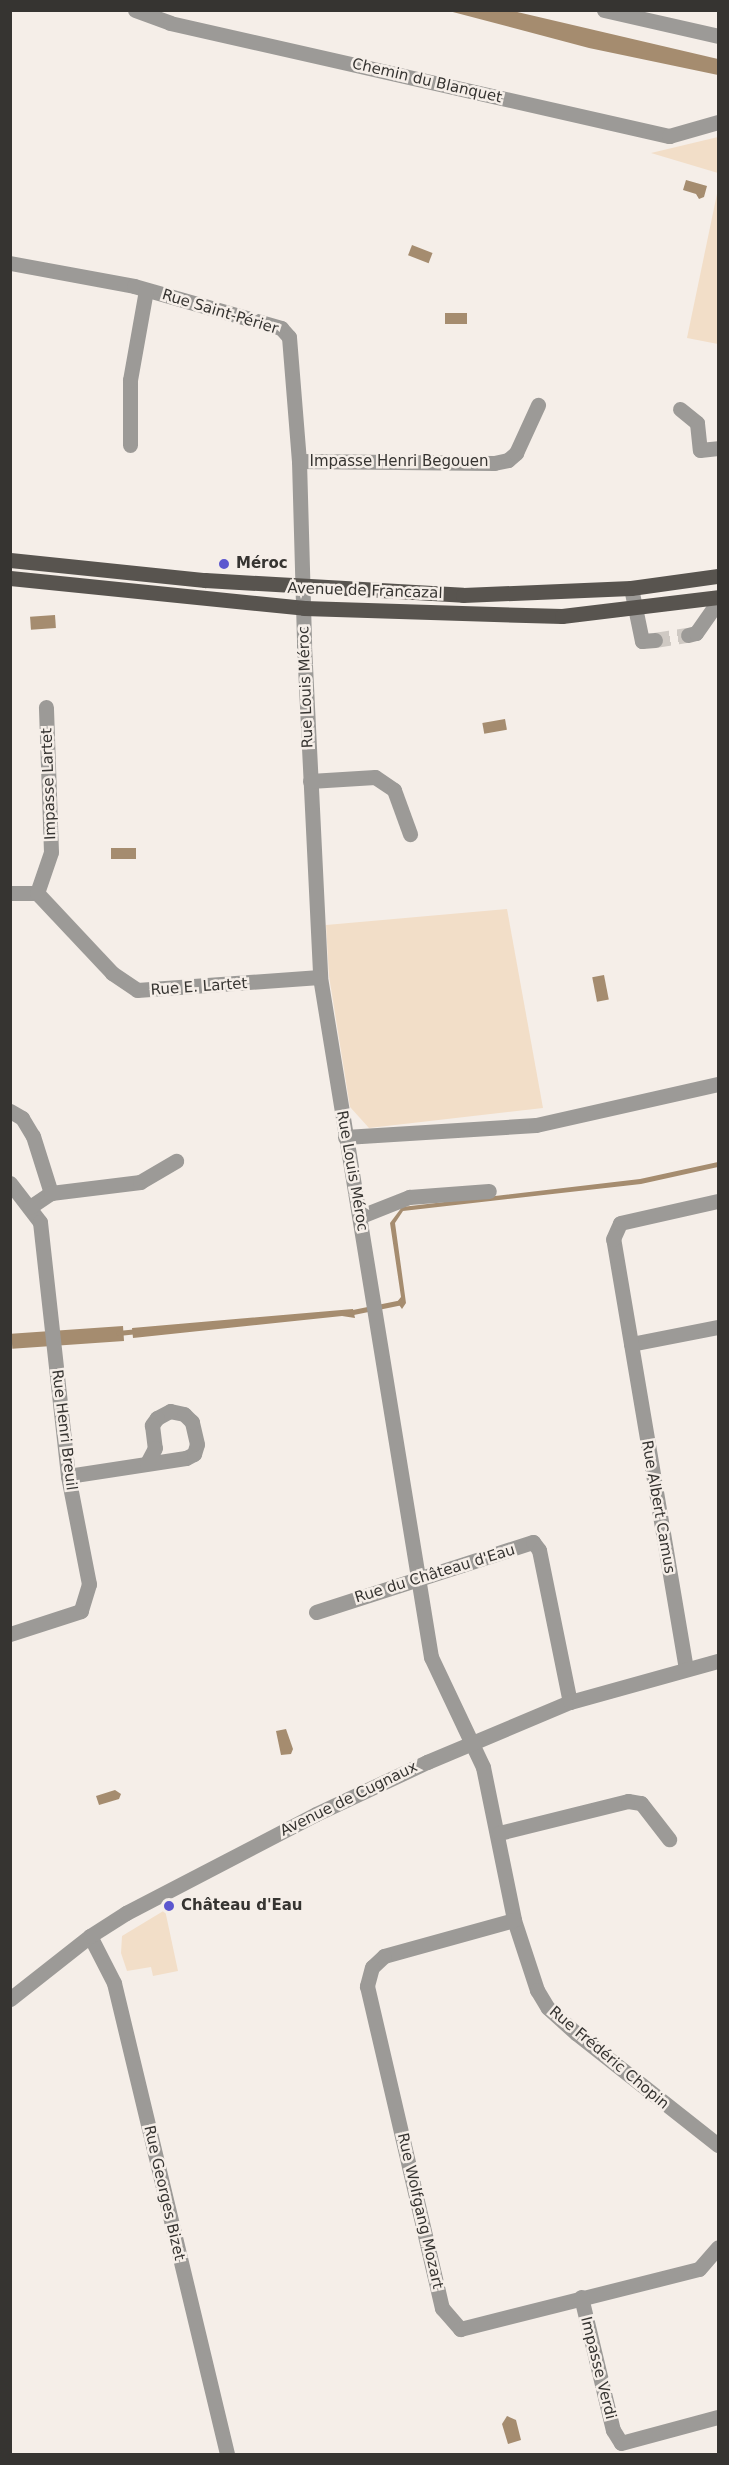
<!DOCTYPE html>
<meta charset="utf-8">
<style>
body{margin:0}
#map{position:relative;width:729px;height:2465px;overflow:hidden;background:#f5eee8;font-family:"DejaVu Sans",sans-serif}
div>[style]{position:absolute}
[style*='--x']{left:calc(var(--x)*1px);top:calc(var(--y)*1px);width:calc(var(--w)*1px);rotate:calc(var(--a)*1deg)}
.green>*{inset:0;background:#f2dec8}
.water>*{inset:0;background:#a58c6f;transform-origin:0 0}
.stream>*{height:5px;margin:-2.5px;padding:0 2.5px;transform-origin:2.5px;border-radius:2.5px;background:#a58c6f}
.minor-tunnel>*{height:15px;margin-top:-7.5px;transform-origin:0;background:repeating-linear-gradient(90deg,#cfc9c3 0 15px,transparent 0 23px)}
.minor>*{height:15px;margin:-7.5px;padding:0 7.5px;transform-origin:7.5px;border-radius:7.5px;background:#9c9a97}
.major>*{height:15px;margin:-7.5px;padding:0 7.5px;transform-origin:7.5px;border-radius:7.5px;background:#58544f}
.dots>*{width:16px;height:16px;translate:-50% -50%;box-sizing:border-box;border:3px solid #f5eee8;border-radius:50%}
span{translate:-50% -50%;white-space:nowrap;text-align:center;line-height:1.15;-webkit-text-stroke:5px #f5eee8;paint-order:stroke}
.street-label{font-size:15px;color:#363431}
.poi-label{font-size:15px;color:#363431;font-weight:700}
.left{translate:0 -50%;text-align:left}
.frame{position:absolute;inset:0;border:12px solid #363431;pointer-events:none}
</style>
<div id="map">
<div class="green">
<div style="clip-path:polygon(718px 137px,718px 173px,651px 153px)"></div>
<div style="clip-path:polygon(718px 189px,718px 344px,687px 338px)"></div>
<div style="clip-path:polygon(507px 909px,543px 1108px,369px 1128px,350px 1107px,329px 976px,326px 925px)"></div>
<div style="clip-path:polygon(165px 1910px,178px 1971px,153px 1976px,151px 1967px,127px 1971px,121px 1953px,122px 1936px)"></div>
</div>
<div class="water">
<div style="clip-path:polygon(449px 11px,513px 11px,718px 59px,718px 75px,589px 48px)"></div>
<div style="clip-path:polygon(686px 180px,707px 186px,704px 197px,699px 199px,696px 194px,683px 190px)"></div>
<div style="left:412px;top:245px;width:22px;height:11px;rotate:21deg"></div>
<div style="left:445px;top:313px;width:22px;height:11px"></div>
<div style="left:55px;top:615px;width:13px;height:25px;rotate:86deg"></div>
<div style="left:505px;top:719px;width:11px;height:23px;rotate:80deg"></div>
<div style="left:136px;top:848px;width:11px;height:25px;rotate:90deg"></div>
<div style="left:604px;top:975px;width:25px;height:12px;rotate:79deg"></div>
<div style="clip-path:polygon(718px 1162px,718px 1167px,641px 1184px,403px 1211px,395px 1223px,406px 1303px,402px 1309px,397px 1302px,401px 1297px,390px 1223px,402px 1207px,640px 1179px)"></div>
<div style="clip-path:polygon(353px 1309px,355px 1318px,342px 1316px,133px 1338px,132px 1328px)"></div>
<div style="left:123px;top:1326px;width:15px;height:112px;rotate:86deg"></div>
<div style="clip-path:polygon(286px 1729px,293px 1749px,291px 1754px,281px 1755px,276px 1731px)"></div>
<div style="clip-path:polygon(115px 1790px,121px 1794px,119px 1799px,99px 1805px,96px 1796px)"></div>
<div style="clip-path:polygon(507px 2416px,516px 2420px,521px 2440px,508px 2444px,502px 2424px)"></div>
</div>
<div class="stream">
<div style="--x:348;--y:1313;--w:55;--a:-11.5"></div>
<div style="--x:118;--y:1333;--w:20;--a:-6"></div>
</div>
<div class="minor-tunnel">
<div style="--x:655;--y:640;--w:33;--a:-9"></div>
</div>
<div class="minor">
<div style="--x:135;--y:10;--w:37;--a:20"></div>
<div style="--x:170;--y:23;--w:512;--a:12.76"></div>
<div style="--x:669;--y:136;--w:51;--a:-15.9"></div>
<div style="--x:604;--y:10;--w:117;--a:12.8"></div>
<div style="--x:10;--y:263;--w:126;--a:10.5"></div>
<div style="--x:134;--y:286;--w:153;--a:15.9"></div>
<div style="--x:281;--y:328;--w:12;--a:48"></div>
<div style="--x:289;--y:337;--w:124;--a:85.4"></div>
<div style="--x:299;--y:461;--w:184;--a:88.4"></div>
<div style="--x:304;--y:645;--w:332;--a:87.2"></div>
<div style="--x:320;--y:977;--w:689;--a:80.73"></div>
<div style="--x:431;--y:1657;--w:122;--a:64.7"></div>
<div style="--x:483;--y:1767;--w:156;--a:78.5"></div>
<div style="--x:514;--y:1920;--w:74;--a:71.8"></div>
<div style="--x:537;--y:1990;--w:21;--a:59"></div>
<div style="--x:548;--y:2008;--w:38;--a:42"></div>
<div style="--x:576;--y:2033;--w:181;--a:38.3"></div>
<div style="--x:680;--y:409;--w:22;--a:39"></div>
<div style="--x:697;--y:423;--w:27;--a:84"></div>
<div style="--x:700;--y:450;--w:18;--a:-6"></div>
<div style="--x:130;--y:445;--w:65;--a:-90"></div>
<div style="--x:130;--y:380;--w:91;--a:-79.9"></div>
<div style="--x:299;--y:461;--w:195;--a:0.6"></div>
<div style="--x:494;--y:463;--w:14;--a:-12"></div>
<div style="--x:508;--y:460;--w:11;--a:-41"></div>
<div style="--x:516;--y:453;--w:53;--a:-65.4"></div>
<div style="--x:631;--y:588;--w:54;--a:78.3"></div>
<div style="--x:642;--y:641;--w:13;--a:-4"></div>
<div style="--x:688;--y:635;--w:8;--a:-14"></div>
<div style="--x:696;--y:633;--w:39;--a:-55"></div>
<div style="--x:310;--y:781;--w:65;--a:-3.5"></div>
<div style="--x:375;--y:777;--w:23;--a:34"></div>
<div style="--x:394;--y:790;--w:47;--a:70"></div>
<div style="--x:10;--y:893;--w:27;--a:0"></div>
<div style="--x:37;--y:893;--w:110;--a:46.8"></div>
<div style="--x:112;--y:973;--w:30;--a:34"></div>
<div style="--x:137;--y:990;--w:183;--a:-4.1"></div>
<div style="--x:37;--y:893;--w:43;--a:-71.1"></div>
<div style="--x:51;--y:852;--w:145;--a:-92"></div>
<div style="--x:10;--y:1111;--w:14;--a:30"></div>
<div style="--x:22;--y:1118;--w:21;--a:59"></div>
<div style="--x:33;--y:1136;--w:60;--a:72.5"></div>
<div style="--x:345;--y:1137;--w:191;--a:-3.6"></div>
<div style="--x:536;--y:1125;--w:187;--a:-12.7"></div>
<div style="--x:10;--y:1183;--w:49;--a:52.4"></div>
<div style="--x:40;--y:1222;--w:256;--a:83.7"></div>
<div style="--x:68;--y:1476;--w:110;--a:79"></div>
<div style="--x:89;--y:1584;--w:28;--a:107"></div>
<div style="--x:81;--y:1611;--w:75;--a:162.1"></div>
<div style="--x:30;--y:1207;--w:25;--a:-34"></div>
<div style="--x:51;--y:1193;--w:90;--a:-7"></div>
<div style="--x:140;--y:1182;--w:42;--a:-30.3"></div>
<div style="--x:361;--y:1216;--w:52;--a:-21.6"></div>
<div style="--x:409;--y:1197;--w:80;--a:-4.3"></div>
<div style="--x:631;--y:1344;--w:89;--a:-11.1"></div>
<div style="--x:68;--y:1476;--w:119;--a:-8.7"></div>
<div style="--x:186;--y:1458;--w:9;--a:-27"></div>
<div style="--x:194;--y:1454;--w:10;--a:-73"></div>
<div style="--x:197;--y:1444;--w:23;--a:-103"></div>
<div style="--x:192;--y:1422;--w:11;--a:-135"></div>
<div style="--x:184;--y:1414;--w:14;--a:-168"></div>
<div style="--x:170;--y:1411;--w:15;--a:152"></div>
<div style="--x:157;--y:1418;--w:9;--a:126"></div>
<div style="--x:152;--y:1425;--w:23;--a:83"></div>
<div style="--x:155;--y:1448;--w:17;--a:118"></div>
<div style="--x:316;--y:1612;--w:228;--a:-17.9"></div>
<div style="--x:533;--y:1542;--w:10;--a:53"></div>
<div style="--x:539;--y:1550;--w:155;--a:78.5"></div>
<div style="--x:686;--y:1669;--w:436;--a:-99.6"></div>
<div style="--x:613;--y:1239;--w:17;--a:-66"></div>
<div style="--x:620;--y:1223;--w:100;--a:-12.7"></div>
<div style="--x:499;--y:1833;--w:133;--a:-13.9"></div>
<div style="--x:628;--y:1801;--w:13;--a:9"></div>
<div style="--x:641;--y:1803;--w:46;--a:52.1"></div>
<div style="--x:514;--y:1920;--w:135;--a:164.5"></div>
<div style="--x:384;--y:1956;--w:16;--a:137"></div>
<div style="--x:372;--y:1967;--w:20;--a:105"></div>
<div style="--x:367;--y:1986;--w:331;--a:76.9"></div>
<div style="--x:442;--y:2308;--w:28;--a:49"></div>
<div style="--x:460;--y:2329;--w:246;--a:-14.1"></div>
<div style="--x:699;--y:2269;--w:29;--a:-49"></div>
<div style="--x:90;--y:1936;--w:53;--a:62.9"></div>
<div style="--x:114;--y:1983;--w:484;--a:76.5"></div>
<div style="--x:10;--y:1999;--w:102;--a:-38.2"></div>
<div style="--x:90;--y:1936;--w:43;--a:-32.6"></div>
<div style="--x:126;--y:1913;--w:214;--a:-27.5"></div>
<div style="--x:316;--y:1814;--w:123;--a:-25.1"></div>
<div style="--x:427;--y:1762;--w:155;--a:-22.8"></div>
<div style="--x:570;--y:1702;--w:154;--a:-15.5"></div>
<div style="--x:581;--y:2297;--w:137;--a:76.5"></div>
<div style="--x:613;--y:2430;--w:15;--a:58"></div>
<div style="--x:621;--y:2443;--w:100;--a:-15"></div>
</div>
<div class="major">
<div style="--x:10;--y:560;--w:196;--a:5.9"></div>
<div style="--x:205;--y:580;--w:258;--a:3.3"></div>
<div style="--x:463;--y:595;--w:168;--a:-2.4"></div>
<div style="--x:631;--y:588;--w:88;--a:-7.9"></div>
<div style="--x:10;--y:578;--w:296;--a:5.8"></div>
<div style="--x:304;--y:608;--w:258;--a:1.8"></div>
<div style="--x:562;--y:616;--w:157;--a:-6.9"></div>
</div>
<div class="dots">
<div style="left:224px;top:564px;background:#5c57cf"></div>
<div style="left:169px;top:1906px;background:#5c57cf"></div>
</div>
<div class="street-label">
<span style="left:427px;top:81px;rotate:13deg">Chemin du Blanquet</span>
<span style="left:220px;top:312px;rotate:17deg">Rue Saint-Périer</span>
<span style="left:399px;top:462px">Impasse Henri Begouen</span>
<span style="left:365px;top:591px;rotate:2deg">Avenue de Francazal</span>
<span style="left:306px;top:687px;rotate:-92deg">Rue Louis Méroc</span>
<span style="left:49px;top:784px;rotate:-92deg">Impasse Lartet</span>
<span style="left:199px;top:987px;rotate:-4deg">Rue E. Lartet</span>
<span style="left:352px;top:1171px;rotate:80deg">Rue Louis Méroc</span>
<span style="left:64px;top:1430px;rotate:83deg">Rue Henri Breuil</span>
<span style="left:658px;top:1507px;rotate:80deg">Rue Albert Camus</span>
<span style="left:435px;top:1574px;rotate:-17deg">Rue du Château d'Eau</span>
<span style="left:349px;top:1799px;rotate:-26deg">Avenue de Cugnaux</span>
<span style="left:609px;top:2058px;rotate:40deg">Rue Frédéric Chopin</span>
<span style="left:164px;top:2193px;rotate:77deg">Rue Georges Bizet</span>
<span style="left:420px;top:2211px;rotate:77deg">Rue Wolfgang Mozart</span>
<span style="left:598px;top:2368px;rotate:76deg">Impasse Verdi</span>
</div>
<div class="poi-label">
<span class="left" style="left:236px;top:564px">Méroc</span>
<span class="left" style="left:181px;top:1906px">Château d'Eau</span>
</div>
<div class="frame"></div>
</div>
